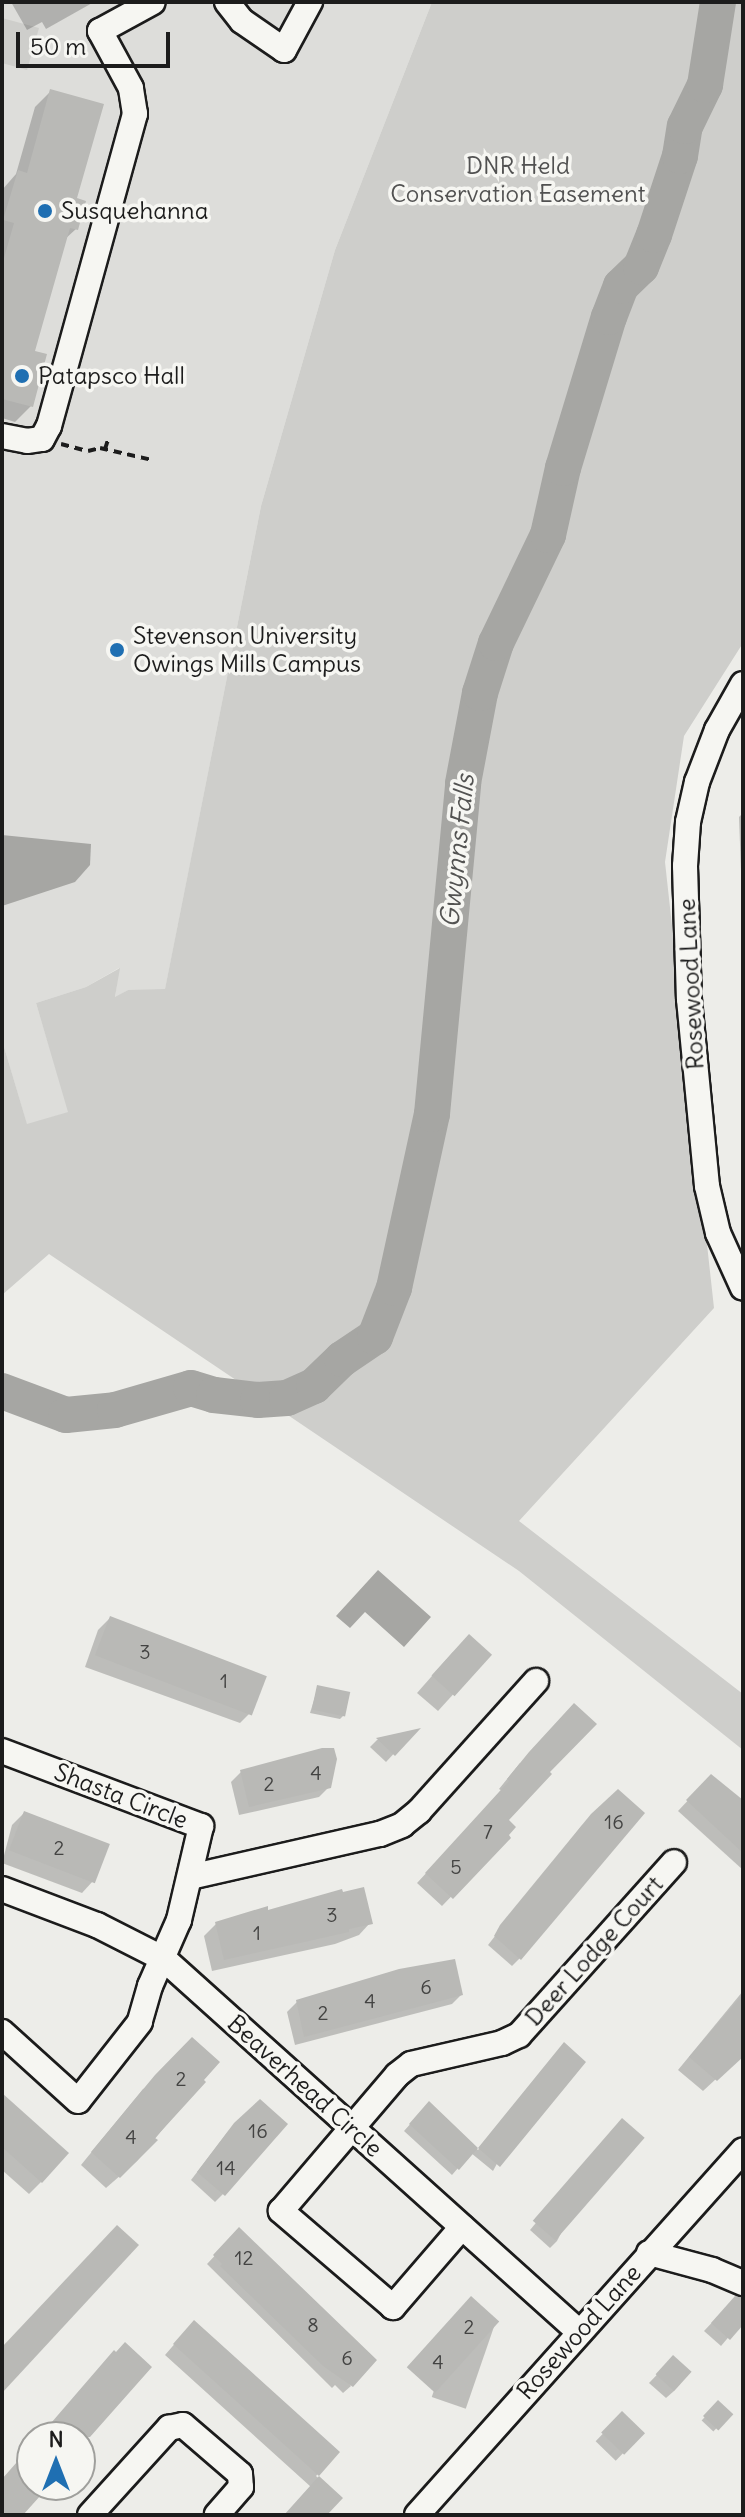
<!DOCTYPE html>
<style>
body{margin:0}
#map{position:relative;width:745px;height:2517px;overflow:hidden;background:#edede9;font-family:Delius,sans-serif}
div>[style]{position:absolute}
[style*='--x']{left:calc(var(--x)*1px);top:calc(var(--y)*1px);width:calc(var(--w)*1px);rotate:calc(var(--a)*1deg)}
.built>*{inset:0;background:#ddddda}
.green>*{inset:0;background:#cececb}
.water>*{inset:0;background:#a6a6a3}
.shadow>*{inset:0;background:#0003;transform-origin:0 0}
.river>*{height:36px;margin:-18px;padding:0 18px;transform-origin:18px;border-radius:18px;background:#a6a6a3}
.building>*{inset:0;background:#b9b9b6;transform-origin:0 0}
.path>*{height:4px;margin-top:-2px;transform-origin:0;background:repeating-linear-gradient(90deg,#1c1c1c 0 8px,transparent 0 14px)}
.roads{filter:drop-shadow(2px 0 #1c1c1c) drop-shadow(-2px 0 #1c1c1c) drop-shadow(0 2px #1c1c1c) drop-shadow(0 -2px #1c1c1c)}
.minor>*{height:24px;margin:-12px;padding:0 12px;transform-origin:12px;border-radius:12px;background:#f6f6f2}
.dots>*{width:22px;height:22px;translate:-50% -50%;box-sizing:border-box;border:4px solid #f6f6f2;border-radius:50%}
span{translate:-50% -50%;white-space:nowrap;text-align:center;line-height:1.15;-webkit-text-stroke:7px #f6f6f2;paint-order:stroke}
.number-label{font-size:20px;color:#434342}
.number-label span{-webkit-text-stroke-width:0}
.park-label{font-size:24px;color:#515151}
.poi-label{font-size:24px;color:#1c1c1c}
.left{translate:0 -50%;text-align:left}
.street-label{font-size:24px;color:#1c1c1c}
.water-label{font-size:26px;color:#535352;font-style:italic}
.frame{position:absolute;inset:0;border:4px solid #1c1c1c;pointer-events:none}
.north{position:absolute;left:16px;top:2421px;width:80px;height:80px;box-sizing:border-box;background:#f6f6f2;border:2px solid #9f9f9c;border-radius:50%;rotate:0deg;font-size:22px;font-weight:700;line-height:32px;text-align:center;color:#1c1c1c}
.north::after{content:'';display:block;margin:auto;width:28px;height:36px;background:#1f6fb2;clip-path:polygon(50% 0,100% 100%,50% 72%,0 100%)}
.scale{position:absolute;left:16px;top:32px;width:154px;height:36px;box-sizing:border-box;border:4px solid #1c1c1c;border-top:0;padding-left:10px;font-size:24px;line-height:28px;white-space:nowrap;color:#1c1c1c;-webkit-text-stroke:6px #f6f6f2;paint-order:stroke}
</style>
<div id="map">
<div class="built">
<div style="clip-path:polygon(2px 2px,432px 2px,335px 250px,261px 506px,165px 990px,128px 990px,115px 998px,119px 968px,86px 987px,36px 1003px,69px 1112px,27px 1125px,2px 1040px)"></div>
</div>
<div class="green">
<div style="clip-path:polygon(432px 2px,743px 2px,743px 643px,684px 736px,665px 862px,714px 1308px,519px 1521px,743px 1694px,743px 1750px,519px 1571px,49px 1254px,2px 1295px,2px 1040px,27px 1124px,68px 1112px,36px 1003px,86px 987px,120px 968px,115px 997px,128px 990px,165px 989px,261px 506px,335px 250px)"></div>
<div style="clip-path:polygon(2px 18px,39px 28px,27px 70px,2px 63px)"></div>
</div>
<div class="water">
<div style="clip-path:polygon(2px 835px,91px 844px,90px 865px,75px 882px,2px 906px)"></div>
<div style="clip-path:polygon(378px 1570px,431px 1617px,404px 1647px,365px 1612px,350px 1628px,336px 1616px)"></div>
</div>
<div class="shadow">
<div style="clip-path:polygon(11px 2px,94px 2px,46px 29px,42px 22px,27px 30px)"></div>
<div style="clip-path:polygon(51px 91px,75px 200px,76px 229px,64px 240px,33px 352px,31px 406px,15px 422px,2px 418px,2px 190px,16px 174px,35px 107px)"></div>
<div style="clip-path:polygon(743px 813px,743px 926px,739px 817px)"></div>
<div style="clip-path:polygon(110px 1618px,252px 1711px,240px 1723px,85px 1667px,98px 1630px)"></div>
<div style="clip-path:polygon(453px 1652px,489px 1655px,438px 1711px,417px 1693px)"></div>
<div style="clip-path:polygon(318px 1687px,344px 1715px,340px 1719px,310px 1713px)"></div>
<div style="clip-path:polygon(415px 1731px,386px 1762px,370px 1747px,377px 1740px)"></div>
<div style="clip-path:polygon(520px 1763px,547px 1772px,507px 1821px,508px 1838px,442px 1906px,417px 1883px,502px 1791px,499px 1789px)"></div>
<div style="clip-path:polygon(241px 1772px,329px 1787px,319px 1797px,239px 1815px,231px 1782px)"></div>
<div style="clip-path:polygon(711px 1776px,743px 1802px,743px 1870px,678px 1811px)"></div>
<div style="clip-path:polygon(24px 1813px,93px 1881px,82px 1893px,2px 1863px,12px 1825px)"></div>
<div style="clip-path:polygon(583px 1824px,520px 1958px,512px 1966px,488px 1945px)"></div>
<div style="clip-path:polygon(267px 1912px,370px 1923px,359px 1935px,335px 1944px,212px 1971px,204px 1936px,216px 1924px)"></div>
<div style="clip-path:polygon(743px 1991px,743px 2054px,703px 2091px,678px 2070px)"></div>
<div style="clip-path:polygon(461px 1995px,452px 2004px,295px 2045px,287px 2012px,297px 2002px)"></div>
<div style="clip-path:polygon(558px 2051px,493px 2171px,471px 2153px,452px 2175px,404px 2131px,429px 2103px,478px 2150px)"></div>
<div style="clip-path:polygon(217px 2062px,137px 2161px,106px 2188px,81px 2165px,143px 2089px)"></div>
<div style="clip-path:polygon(2px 2097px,41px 2182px,29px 2194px,2px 2170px)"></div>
<div style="clip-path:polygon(616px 2127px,557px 2241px,550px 2248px,530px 2230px)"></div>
<div style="clip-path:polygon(227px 2133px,223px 2194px,215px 2202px,191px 2180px)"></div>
<div style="clip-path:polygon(239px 2230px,351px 2386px,343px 2393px,335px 2385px,332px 2388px,207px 2264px)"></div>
<div style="clip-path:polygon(735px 2298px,743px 2298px,743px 2320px,721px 2346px,704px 2331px)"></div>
<div style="left:462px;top:2309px;width:36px;height:93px;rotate:19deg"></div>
<div style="clip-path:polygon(185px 2332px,338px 2453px,316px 2476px,340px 2498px,325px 2515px,286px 2515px,311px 2487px,165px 2355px)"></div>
<div style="clip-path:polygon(125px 2345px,150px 2367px,80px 2447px,80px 2437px,39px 2437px)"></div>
<div style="clip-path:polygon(673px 2358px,674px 2391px,666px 2398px,649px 2383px)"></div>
<div style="left:718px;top:2403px;width:16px;height:24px;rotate:43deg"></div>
<div style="left:622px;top:2414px;width:28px;height:38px;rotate:44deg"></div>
</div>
<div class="river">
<div style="--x:2;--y:1391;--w:68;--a:20.6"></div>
<div style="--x:66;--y:1415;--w:49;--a:-5.8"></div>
<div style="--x:115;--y:1410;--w:79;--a:-16.1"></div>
<div style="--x:191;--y:1388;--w:24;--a:17"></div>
<div style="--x:214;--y:1395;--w:44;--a:6.5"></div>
<div style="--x:258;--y:1400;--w:29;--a:-4"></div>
<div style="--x:287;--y:1398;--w:30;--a:-24"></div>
<div style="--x:314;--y:1386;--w:39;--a:-44"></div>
<div style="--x:342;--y:1359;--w:40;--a:-34"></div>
<div style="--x:375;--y:1337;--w:53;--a:-68.8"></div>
<div style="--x:394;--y:1288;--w:178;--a:-77.7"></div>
<div style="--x:432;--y:1114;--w:332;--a:-84.6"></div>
<div style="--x:463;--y:783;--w:92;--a:-79.3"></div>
<div style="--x:480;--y:693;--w:52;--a:-72.3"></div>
<div style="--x:496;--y:643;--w:120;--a:-64.3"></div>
<div style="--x:548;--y:535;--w:69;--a:-77.4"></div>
<div style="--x:563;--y:468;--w:158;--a:-73.1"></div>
<div style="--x:609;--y:317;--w:33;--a:-69"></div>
<div style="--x:621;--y:286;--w:28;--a:-44"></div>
<div style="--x:641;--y:267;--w:35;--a:-68"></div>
<div style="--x:654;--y:235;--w:83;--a:-71.8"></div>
<div style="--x:680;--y:156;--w:30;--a:-81"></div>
<div style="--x:685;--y:126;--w:46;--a:-64"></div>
<div style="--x:705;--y:85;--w:84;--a:-81.1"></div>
</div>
<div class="building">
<div style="clip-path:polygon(50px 89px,104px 104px,77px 198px,86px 201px,78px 230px,70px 228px,35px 351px,47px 354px,33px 407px,2px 399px,2px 265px,14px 223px,3px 220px,18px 170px,27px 173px)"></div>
<div style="left:110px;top:1616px;width:168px;height:42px;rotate:21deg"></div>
<div style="left:469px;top:1634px;width:31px;height:56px;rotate:42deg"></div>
<div style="left:317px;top:1685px;width:34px;height:25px;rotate:12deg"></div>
<div style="clip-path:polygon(574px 1703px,597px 1724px,550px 1772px,552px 1774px,509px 1820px,516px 1827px,509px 1835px,511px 1838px,453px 1899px,425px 1873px,509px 1781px,507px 1779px,529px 1752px)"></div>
<div style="clip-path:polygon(421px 1728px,395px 1756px,376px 1738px)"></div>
<div style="clip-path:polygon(322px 1748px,334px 1748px,337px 1759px,331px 1788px,249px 1807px,240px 1770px)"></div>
<div style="clip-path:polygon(711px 1774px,743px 1800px,743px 1853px,686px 1800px)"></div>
<div style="clip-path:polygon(618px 1789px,645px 1813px,521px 1960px,494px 1936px,500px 1925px,591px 1814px)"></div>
<div style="left:24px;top:1811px;width:92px;height:42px;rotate:21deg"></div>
<div style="clip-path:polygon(364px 1887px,373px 1924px,349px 1929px,349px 1932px,224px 1960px,215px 1922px,268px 1906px,268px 1910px,342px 1889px,343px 1892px)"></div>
<div style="clip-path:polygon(455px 1959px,463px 1995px,304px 2037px,296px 2000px,399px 1969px)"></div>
<div style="clip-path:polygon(743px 1994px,743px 2057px,717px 2081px,689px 2057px)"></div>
<div style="clip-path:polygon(192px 2037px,220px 2062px,204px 2080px,206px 2082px,155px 2138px,158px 2140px,120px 2178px,91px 2152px,155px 2075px)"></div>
<div style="clip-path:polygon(564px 2042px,586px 2062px,500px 2167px,478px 2148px,459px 2170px,409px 2124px,429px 2101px,478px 2148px)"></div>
<div style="clip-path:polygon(2px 2093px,69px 2153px,42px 2183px,2px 2147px)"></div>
<div style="clip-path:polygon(260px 2099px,288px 2124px,225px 2196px,197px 2172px,234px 2123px)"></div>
<div style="left:622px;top:2118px;width:30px;height:136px;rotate:41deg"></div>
<div style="clip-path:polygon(117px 2225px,139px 2245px,2px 2393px,2px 2347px)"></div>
<div style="clip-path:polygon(239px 2227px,377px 2360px,353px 2387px,323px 2366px,220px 2266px,222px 2264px,213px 2255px)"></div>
<div style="left:471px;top:2296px;width:38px;height:96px;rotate:42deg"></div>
<div style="clip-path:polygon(735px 2296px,743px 2298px,743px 2325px,730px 2340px,711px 2323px)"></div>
<div style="clip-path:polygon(194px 2320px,340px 2452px,319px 2476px,343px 2498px,327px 2515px,284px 2515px,319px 2476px,173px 2344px)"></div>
<div style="clip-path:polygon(125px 2342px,152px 2367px,90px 2437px,39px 2437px,114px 2350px,116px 2352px)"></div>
<div style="left:673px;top:2355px;width:25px;height:26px;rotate:42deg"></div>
<div style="left:718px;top:2400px;width:21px;height:22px;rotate:43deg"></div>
<div style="left:622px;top:2411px;width:32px;height:30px;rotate:44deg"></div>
<div style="clip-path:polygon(32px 2445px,32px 2485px,50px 2485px,23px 2515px,2px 2515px,2px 2479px)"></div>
</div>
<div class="path">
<div style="--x:61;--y:444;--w:28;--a:15"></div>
<div style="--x:88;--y:451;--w:12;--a:-14"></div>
<div style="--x:100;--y:448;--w:53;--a:13"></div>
<div style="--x:105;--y:449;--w:13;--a:-72"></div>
</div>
<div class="roads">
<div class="minor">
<div style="--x:227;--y:2;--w:24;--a:52"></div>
<div style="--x:242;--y:21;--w:51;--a:34.6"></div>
<div style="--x:284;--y:50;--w:55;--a:-61.6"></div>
<div style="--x:2;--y:436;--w:25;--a:11"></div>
<div style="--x:27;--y:441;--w:15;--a:-8"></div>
<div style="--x:42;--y:439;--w:15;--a:-62"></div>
<div style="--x:49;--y:426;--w:324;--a:-74.6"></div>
<div style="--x:135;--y:114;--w:26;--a:-99"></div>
<div style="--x:131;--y:88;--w:65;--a:-118.5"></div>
<div style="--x:100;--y:31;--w:60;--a:-28.7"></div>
<div style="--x:743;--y:684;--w:53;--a:119.5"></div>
<div style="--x:717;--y:730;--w:56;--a:111"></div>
<div style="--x:697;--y:782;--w:41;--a:102.7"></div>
<div style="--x:688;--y:822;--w:44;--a:93.9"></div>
<div style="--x:685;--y:866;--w:133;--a:88.3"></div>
<div style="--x:689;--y:999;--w:188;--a:84.5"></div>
<div style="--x:707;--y:1186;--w:48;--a:76.8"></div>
<div style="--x:718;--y:1233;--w:60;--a:65.6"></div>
<div style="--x:2;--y:1751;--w:213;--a:20.7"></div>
<div style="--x:201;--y:1826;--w:97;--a:103.2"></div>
<div style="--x:179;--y:1920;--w:72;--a:113.7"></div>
<div style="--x:150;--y:1986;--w:37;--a:106"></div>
<div style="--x:140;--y:2022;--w:100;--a:128.1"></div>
<div style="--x:78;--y:2101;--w:103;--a:-137.8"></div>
<div style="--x:190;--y:1877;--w:195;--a:-12.8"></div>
<div style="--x:380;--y:1834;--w:24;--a:-22"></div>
<div style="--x:402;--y:1825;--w:22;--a:-39"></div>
<div style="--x:419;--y:1811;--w:175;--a:-48"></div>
<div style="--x:2;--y:1889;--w:102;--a:20.8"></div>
<div style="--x:97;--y:1925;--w:75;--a:26.9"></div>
<div style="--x:164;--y:1959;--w:557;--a:41.94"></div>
<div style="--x:462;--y:2227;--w:106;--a:130.8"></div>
<div style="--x:393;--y:2307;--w:148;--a:-139.4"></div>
<div style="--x:281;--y:2211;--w:179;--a:-49.5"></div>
<div style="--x:397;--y:2075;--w:18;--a:-38"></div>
<div style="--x:411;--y:2064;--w:93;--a:-13"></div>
<div style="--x:502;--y:2043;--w:19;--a:-25"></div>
<div style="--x:519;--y:2035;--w:232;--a:-48.1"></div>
<div style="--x:649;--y:2253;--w:65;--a:15.1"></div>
<div style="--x:712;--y:2270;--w:34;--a:23"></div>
<div style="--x:90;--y:2515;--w:118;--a:-47.8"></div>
<div style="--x:169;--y:2428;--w:14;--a:-12"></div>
<div style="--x:183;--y:2425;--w:75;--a:40.7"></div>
<div style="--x:240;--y:2474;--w:13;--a:86"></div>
<div style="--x:241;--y:2487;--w:37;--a:131"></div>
<div style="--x:417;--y:2515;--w:489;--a:-48.2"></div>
</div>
</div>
<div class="dots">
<div style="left:45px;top:211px;background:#1f6fb2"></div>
<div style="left:22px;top:376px;background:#1f6fb2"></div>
<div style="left:117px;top:650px;background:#1f6fb2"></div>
</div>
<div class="number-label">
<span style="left:145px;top:1651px">3</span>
<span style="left:224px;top:1680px">1</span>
<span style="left:316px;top:1772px">4</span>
<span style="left:269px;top:1783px">2</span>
<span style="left:614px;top:1821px">16</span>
<span style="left:488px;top:1831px">7</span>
<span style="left:59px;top:1847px">2</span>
<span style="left:456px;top:1866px">5</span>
<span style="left:332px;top:1914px">3</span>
<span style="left:257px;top:1932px">1</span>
<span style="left:426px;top:1986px">6</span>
<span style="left:370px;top:2000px">4</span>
<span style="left:323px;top:2012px">2</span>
<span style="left:181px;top:2078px">2</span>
<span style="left:258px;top:2130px">16</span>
<span style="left:131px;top:2136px">4</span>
<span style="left:226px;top:2167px">14</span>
<span style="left:244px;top:2257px">12</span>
<span style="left:313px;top:2324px">8</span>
<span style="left:469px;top:2326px">2</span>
<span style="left:347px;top:2357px">6</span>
<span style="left:438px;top:2361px">4</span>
</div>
<div class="park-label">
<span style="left:518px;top:180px">DNR Held<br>Conservation Easement</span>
</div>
<div class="poi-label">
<span class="left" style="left:61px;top:211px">Susquehanna</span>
<span class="left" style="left:38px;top:376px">Patapsco Hall</span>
<span class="left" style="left:133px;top:650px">Stevenson University<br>Owings Mills Campus</span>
</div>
<div class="street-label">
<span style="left:691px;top:984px;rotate:-93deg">Rosewood Lane</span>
<span style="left:121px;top:1796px;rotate:21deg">Shasta Circle</span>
<span style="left:594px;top:1951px;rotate:-48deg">Deer Lodge Court</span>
<span style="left:305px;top:2086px;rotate:42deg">Beaverhead Circle</span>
<span style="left:579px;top:2332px;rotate:-48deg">Rosewood Lane</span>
</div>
<div class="water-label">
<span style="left:457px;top:851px;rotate:-84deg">Gwynns Falls</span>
</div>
<div class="frame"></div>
<div class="north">N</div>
<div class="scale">50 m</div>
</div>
